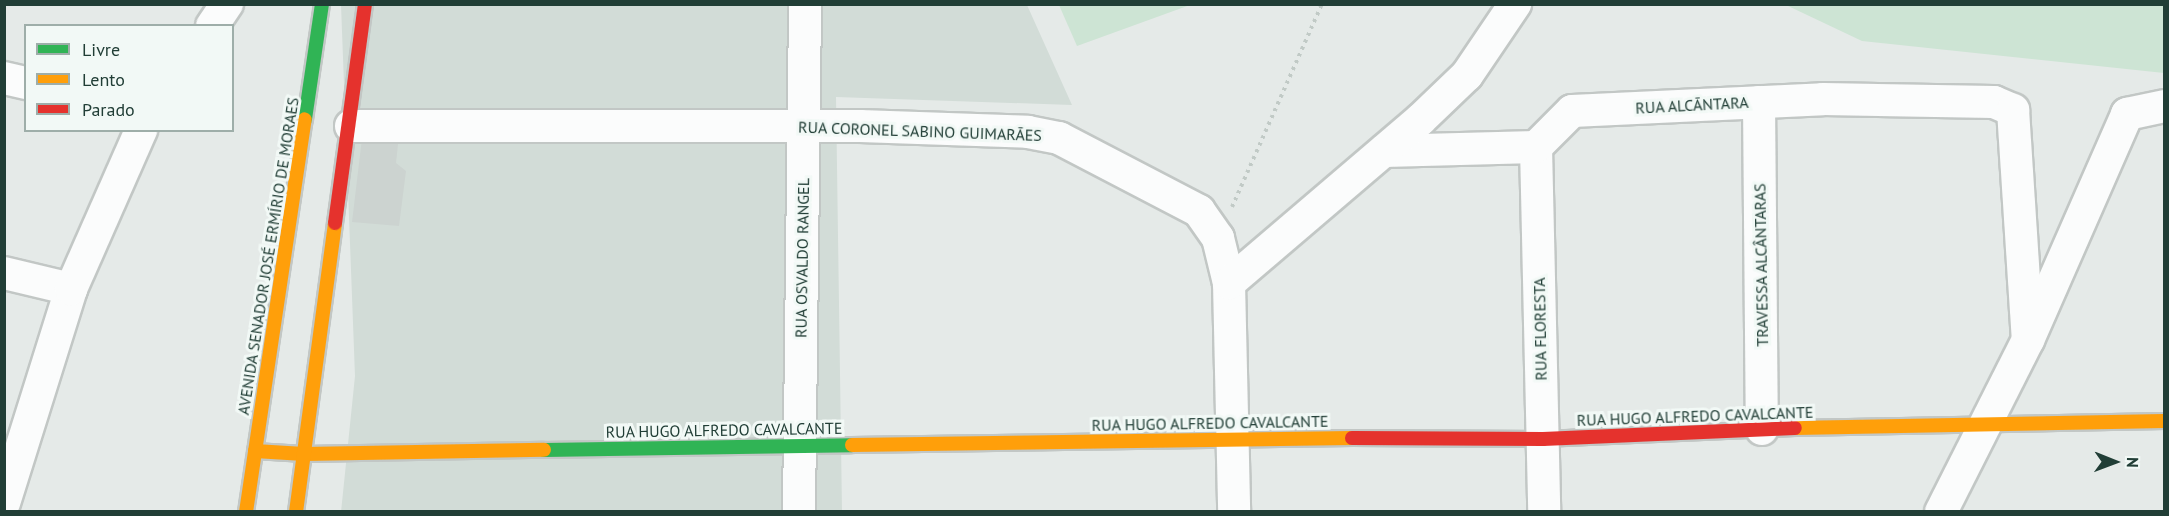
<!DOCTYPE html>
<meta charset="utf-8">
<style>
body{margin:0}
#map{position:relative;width:2169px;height:516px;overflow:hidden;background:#e5eae8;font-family:"PT Sans",sans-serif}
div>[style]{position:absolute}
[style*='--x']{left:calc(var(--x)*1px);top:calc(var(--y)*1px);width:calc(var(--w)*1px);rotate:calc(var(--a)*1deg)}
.built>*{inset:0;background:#d2dcd7}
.green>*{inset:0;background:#cde4d4}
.building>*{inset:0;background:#ccd3d0}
.path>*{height:4px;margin-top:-2px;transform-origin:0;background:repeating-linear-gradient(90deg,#c1cac6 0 3px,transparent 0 7.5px)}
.roads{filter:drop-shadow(2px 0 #c2c7c5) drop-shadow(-2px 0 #c2c7c5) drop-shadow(0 2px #c2c7c5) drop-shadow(0 -2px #c2c7c5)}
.street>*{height:32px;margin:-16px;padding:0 16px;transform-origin:16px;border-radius:16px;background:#fbfcfc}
.fast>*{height:14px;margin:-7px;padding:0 7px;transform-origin:7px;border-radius:7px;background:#30b455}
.slow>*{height:14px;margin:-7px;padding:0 7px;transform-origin:7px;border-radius:7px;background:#ff9f0a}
.jam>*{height:14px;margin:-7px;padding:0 7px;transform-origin:7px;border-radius:7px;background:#e5322d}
span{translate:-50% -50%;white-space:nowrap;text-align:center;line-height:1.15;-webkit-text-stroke:6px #f2f9f6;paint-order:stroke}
.street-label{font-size:16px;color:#213e36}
.frame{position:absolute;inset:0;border:6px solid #213e36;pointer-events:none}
.legend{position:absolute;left:24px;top:24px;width:210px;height:108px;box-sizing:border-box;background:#f2f9f6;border:2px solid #9eaea9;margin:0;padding:8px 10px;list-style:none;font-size:18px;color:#213e36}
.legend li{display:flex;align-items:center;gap:12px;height:30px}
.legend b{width:30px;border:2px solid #9eaea9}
.north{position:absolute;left:2085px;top:432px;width:60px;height:60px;-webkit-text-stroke:4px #f2f9f6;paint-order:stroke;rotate:91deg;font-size:16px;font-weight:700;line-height:24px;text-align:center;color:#213e36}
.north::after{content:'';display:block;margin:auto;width:21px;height:27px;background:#213e36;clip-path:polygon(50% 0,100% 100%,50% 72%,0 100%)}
</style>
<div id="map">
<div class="built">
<div style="clip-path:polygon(341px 5px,1027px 5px,1072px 105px,836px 97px,842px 511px,341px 512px,355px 376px)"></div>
</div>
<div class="green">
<div style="clip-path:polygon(1059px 5px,1190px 5px,1077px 46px)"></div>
<div style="clip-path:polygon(1786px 5px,2164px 5px,2164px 73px,1862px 41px)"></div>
</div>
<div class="building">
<div style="clip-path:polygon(363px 130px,399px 135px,396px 163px,406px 171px,399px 226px,352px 222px)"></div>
</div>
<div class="path">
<div style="--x:1232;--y:207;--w:222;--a:-66.1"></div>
</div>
<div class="roads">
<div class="street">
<div style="--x:212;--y:26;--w:27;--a:-56"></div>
<div style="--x:4;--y:78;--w:23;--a:13"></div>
<div style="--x:1759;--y:102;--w:327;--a:89.5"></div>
<div style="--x:351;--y:126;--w:509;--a:0"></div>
<div style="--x:860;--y:126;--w:168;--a:2"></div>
<div style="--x:1028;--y:132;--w:32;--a:11"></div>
<div style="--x:1059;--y:138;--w:158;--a:27.5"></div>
<div style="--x:1199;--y:211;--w:33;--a:55"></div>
<div style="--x:1218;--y:238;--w:46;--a:76.3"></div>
<div style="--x:1229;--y:283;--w:229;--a:88.7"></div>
<div style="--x:1536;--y:147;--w:365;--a:88.7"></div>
<div style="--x:1384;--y:151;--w:152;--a:-1.5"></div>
<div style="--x:1536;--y:147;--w:51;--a:-45"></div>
<div style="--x:1572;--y:111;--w:251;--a:-2.7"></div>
<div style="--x:1823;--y:99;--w:171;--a:1"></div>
<div style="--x:1994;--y:102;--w:21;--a:23"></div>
<div style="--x:2013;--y:110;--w:230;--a:86.3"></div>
<div style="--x:4;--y:273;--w:69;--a:13.4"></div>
<div style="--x:1229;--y:283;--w:251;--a:-40.5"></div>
<div style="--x:1420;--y:120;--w:65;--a:-43.8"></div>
<div style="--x:1467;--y:75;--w:86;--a:-55.9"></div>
<div style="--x:4;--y:503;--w:224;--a:-72.6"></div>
<div style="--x:71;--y:289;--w:174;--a:-66.2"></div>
<div style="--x:799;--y:512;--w:508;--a:-89.32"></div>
<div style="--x:1941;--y:512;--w:193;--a:-63.2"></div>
<div style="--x:2028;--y:340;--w:247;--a:-66.3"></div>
<div style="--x:2127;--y:114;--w:38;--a:-12"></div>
</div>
<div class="fast">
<div style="--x:305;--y:119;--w:116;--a:-81.6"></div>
<div style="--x:544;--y:450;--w:308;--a:-0.9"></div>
</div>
<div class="slow">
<div style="--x:1795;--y:428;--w:369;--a:-1.1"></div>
<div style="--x:852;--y:445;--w:500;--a:-0.8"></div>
<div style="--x:255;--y:451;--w:49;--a:3.5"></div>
<div style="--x:304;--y:454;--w:240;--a:-1"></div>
<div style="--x:246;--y:512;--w:397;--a:-81.5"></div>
<div style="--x:296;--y:512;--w:292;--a:-82.3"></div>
</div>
<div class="jam">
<div style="--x:335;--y:223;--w:221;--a:-82.2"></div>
<div style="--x:1352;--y:438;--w:191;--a:0.3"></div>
<div style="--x:1543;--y:439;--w:252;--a:-2.5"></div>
</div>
</div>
<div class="street-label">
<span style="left:1692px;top:105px;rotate:-3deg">RUA ALCÃNTARA</span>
<span style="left:920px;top:131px;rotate:2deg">RUA CORONEL SABINO GUIMARÃES</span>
<span style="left:268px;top:256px;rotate:-81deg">AVENIDA SENADOR JOSÉ ERMÍRIO DE MORAES</span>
<span style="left:802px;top:258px;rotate:-89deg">RUA OSVALDO RANGEL</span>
<span style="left:1761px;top:265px;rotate:-91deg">TRAVESSA ALCÂNTARAS</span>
<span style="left:1540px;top:329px;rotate:-91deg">RUA FLORESTA</span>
<span style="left:1695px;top:416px;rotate:-2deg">RUA HUGO ALFREDO CAVALCANTE</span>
<span style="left:1210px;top:423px;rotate:-1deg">RUA HUGO ALFREDO CAVALCANTE</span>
<span style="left:724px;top:430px;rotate:-1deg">RUA HUGO ALFREDO CAVALCANTE</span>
</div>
<div class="frame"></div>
<ul class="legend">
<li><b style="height:8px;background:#30b455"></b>Livre</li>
<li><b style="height:8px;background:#ff9f0a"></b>Lento</li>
<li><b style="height:8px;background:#e5322d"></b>Parado</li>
</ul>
<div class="north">N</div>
</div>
